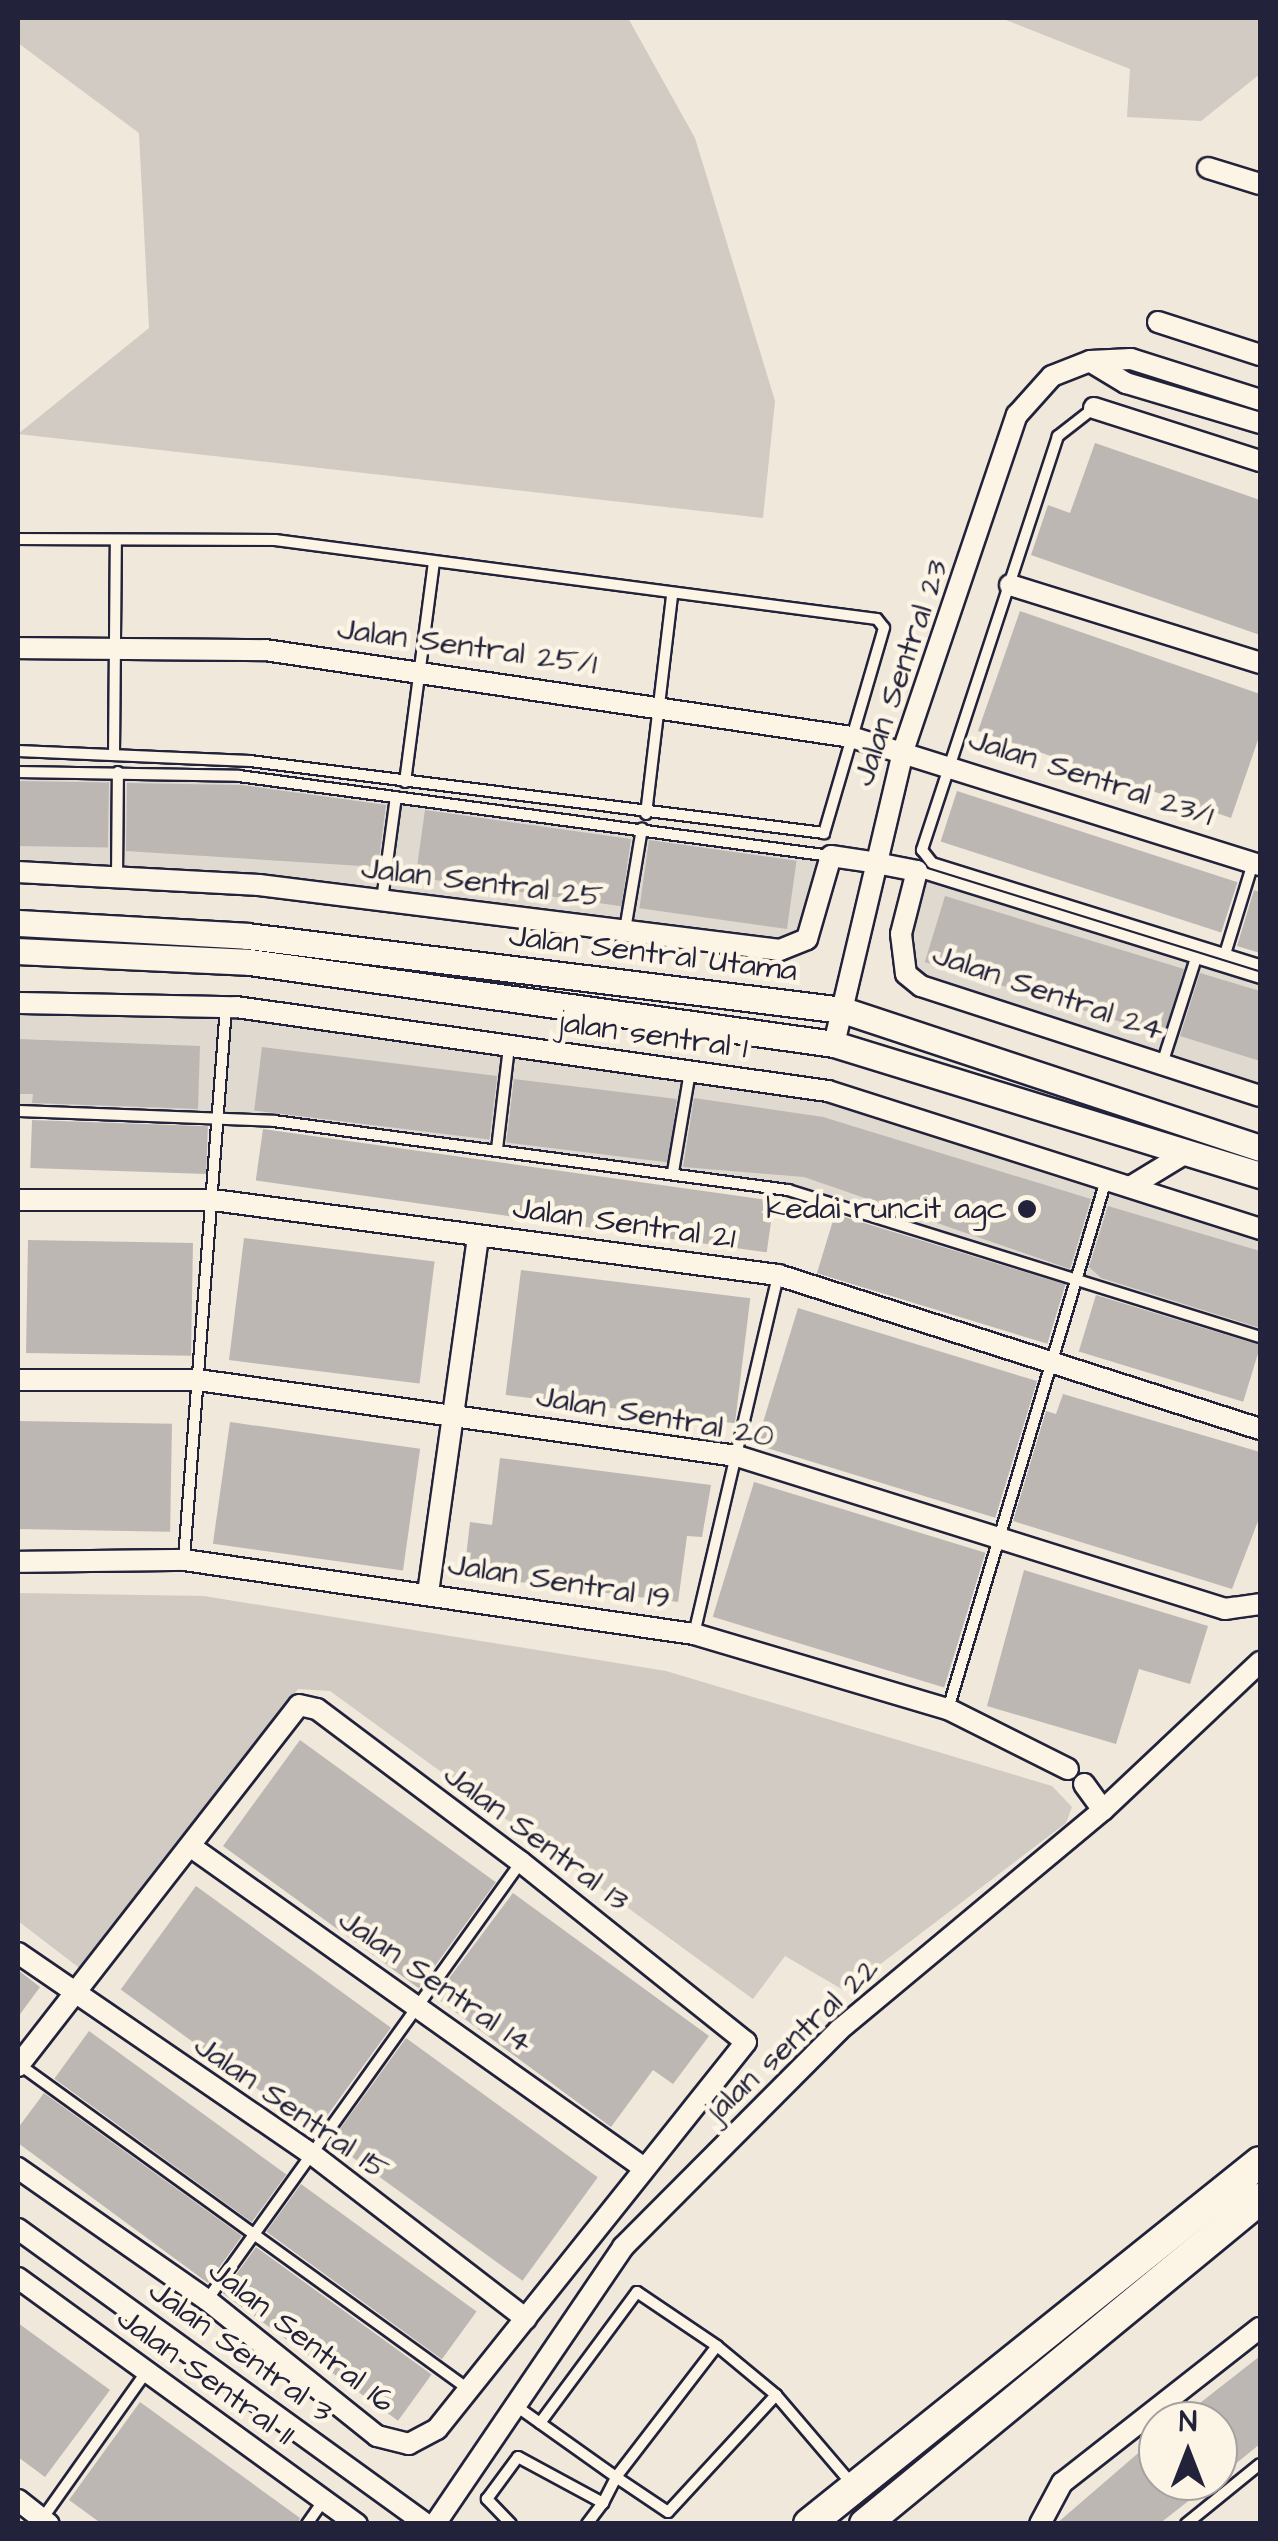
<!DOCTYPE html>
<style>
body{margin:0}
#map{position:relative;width:1278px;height:2541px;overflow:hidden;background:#efe8db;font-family:"Architects Daughter",sans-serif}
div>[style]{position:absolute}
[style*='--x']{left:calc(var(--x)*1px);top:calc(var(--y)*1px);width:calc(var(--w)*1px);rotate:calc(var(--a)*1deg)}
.built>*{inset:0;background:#e0d9cf}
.green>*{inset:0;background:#d1cbc3}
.building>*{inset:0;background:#bcb7b3;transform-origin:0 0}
.roads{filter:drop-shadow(2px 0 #22223b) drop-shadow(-2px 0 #22223b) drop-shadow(0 2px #22223b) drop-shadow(0 -2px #22223b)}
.service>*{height:10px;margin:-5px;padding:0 5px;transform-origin:5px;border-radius:5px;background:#fcf5e5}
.minor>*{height:20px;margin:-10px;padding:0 10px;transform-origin:10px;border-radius:10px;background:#fcf5e5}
.tertiary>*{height:25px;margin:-12.5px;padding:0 12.5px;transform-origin:12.5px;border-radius:12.5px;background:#fcf5e5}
.secondary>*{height:30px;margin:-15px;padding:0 15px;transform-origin:15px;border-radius:15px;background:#fcf5e5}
.dots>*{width:28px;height:28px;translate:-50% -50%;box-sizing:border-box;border:5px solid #fcf5e5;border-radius:50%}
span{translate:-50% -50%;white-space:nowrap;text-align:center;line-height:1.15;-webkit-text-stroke:9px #fcf5e5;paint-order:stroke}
.street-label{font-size:32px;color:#22223b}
.poi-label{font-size:32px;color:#22223b}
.right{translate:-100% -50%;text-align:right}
.frame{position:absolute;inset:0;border:20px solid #22223b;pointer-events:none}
.north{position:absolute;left:1138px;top:2401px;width:100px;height:100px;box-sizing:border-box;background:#fcf5e5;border:2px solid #a5a1a1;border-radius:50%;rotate:0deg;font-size:28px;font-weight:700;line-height:40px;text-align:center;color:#22223b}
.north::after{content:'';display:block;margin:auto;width:35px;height:45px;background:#22223b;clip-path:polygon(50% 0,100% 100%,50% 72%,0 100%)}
</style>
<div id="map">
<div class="built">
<div style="clip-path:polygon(18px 768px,242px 771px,826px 850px,813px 944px,773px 957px,257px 891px,18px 879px)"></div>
<div style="clip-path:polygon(911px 865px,1260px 974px,1260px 1103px,938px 1002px,895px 956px)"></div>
<div style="clip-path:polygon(18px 996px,241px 1001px,829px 1084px,1260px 1221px,1260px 1342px,806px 1197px,265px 1124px,18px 1115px)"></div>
</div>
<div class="green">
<div style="clip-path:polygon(18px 18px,628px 18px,695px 138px,775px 401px,763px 518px,18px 434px,149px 328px,139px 133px,18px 43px)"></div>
<div style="clip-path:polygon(1001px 18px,1260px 18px,1260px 74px,1201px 121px,1127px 117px,1130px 69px)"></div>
<div style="clip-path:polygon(18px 1593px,204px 1596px,666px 1671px,1052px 1786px,1072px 1807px,1066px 1823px,845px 1991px,785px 1956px,753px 1999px,330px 1691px,298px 1689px,82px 1970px,18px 1921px)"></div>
</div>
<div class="building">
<div style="clip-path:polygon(1095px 443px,1260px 500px,1260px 635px,1031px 555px,1048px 505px,1070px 513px)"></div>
<div style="clip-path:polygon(1020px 611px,1260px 694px,1260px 734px,1231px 818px,978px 731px)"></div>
<div style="left:18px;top:781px;width:91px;height:65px;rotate:1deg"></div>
<div style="clip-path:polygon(127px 783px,241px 785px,386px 805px,378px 867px,126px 851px)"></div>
<div style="left:957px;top:791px;width:295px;height:53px;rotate:18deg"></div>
<div style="left:425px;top:810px;width:208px;height:68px;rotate:8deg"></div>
<div style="left:649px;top:840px;width:149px;height:69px;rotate:8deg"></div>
<div style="clip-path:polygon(1254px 890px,1260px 892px,1260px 953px,1237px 946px)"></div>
<div style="left:945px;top:896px;width:250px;height:69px;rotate:17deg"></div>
<div style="clip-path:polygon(1200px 973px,1260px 991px,1260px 1061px,1180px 1036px)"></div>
<div style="clip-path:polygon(18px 1039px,200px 1046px,198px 1109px,32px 1103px,33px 1094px,18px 1094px)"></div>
<div style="left:262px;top:1047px;width:237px;height:64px;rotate:7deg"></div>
<div style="left:514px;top:1079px;width:164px;height:64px;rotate:7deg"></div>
<div style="clip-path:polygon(694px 1098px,823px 1117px,1091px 1199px,1070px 1269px,804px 1177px,683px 1167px)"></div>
<div style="left:32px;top:1120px;width:176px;height:48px;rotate:2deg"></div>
<div style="left:263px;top:1129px;width:516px;height:52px;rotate:8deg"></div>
<div style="clip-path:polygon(1108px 1206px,1260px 1251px,1260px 1328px,1101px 1278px,1089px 1267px)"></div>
<div style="left:835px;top:1214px;width:241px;height:62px;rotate:17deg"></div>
<div style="left:244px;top:1238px;width:192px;height:123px;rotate:7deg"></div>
<div style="left:28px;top:1240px;width:165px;height:113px;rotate:1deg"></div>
<div style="left:521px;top:1270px;width:231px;height:126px;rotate:7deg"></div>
<div style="left:1096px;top:1295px;width:172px;height:59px;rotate:17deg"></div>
<div style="left:798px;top:1308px;width:250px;height:143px;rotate:17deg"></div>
<div style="clip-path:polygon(1063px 1394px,1260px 1452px,1260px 1516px,1232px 1589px,1013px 1521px,1046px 1411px,1056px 1414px)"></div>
<div style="left:19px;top:1421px;width:153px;height:108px;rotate:1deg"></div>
<div style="left:230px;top:1422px;width:192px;height:123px;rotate:8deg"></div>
<div style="clip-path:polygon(500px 1458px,711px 1485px,702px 1537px,687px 1536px,678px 1602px,464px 1575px,470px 1522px,492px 1525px)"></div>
<div style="left:754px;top:1482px;width:242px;height:141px;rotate:17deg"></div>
<div style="clip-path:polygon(1024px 1570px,1208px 1626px,1190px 1684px,1139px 1669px,1116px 1744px,987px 1706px)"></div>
<div style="left:300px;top:1740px;width:242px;height:131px;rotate:36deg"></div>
<div style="left:196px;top:1886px;width:241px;height:128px;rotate:36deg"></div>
<div style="clip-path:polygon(513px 1893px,709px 2036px,673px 2084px,653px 2070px,611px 2127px,435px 1997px)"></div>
<div style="clip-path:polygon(18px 1970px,40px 1987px,18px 2017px)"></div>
<div style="left:89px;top:2031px;width:244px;height:59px;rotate:36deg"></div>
<div style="left:406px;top:2038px;width:237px;height:128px;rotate:36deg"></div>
<div style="clip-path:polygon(44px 2093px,242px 2236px,208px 2283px,18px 2143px,18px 2128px)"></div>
<div style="left:301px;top:2184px;width:217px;height:59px;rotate:36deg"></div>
<div style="left:256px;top:2247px;width:217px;height:57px;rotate:36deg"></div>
<div style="clip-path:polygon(18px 2323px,110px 2390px,45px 2477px,18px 2457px)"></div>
<div style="clip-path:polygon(1260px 2356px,1260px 2444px,1218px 2478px,1218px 2421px,1177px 2421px)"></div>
<div style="clip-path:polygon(140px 2402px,300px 2518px,298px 2524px,102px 2524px,69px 2500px)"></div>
<div style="clip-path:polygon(1158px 2436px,1158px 2481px,1214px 2481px,1159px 2524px,1056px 2524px)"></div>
</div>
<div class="roads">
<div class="service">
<div style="--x:1094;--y:408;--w:46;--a:142.1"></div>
<div style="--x:1058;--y:436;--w:436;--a:108.2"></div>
<div style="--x:922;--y:850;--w:16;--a:52"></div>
<div style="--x:932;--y:863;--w:343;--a:17.3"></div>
<div style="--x:18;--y:539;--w:257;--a:0.2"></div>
<div style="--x:275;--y:540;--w:607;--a:7.48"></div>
<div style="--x:877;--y:619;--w:11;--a:52"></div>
<div style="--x:884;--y:628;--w:214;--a:106.3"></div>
<div style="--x:824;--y:833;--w:578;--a:-172.85"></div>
<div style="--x:250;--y:761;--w:232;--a:-177.5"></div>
<div style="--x:114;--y:755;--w:215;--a:-89.5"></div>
<div style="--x:18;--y:772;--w:221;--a:1"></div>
<div style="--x:239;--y:776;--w:597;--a:7.7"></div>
<div style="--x:405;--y:782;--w:222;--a:-82.5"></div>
<div style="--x:646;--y:814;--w:220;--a:-83.2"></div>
<div style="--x:917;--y:871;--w:359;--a:17.3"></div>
<div style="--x:117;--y:878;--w:106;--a:-89.5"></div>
<div style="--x:382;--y:900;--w:104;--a:-82.3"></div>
<div style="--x:625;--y:930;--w:103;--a:-80.5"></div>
<div style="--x:1225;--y:954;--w:95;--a:-72.9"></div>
<div style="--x:1162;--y:1064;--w:111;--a:-72.2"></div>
<div style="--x:18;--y:1111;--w:256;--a:2.2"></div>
<div style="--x:274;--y:1121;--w:519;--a:7.65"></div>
<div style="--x:788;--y:1190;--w:494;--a:17.3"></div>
<div style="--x:497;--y:1149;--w:103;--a:-83.3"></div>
<div style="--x:673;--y:1172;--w:101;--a:-80.4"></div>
<div style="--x:184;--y:1559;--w:554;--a:-85.65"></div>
<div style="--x:694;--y:1634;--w:369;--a:-76.8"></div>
<div style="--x:948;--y:1709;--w:552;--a:-73.37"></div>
<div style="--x:20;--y:2065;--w:553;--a:35.87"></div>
<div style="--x:207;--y:2300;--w:539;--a:-54.36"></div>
<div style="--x:776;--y:2395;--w:159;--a:132.7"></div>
<div style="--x:668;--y:2512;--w:63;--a:-146.1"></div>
<div style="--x:616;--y:2477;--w:165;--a:-52.4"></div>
<div style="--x:717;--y:2346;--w:77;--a:39.7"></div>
<div style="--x:776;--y:2395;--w:118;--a:49.5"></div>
<div style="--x:540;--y:2423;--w:163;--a:-53.5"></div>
<div style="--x:637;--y:2292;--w:97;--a:34"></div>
<div style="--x:42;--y:2519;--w:180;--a:-54.7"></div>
<div style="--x:307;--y:2524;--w:29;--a:-55"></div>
<div style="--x:511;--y:2524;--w:35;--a:-134"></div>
<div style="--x:487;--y:2499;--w:52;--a:-53.6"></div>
<div style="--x:518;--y:2457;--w:97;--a:28.4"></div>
<div style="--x:603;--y:2503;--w:29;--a:-63"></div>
<div style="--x:616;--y:2477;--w:123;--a:-144.6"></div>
<div style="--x:587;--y:2524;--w:26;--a:-53"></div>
<div style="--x:1186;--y:2524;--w:95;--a:-39"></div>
</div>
<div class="minor">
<div style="--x:1208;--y:168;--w:54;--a:17.1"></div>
<div style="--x:1158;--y:322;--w:107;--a:17.9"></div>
<div style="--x:1091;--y:362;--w:41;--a:31"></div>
<div style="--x:1126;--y:383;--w:140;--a:16.6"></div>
<div style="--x:1094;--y:408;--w:174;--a:17.7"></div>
<div style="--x:1010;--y:585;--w:262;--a:17.3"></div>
<div style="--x:18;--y:648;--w:247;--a:0.5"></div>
<div style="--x:265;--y:650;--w:592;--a:8.44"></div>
<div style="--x:851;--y:737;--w:429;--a:17.4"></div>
<div style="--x:18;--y:872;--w:241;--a:3.1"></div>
<div style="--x:259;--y:885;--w:525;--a:7.11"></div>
<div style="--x:780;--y:950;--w:29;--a:-22"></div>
<div style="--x:807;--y:939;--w:86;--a:-73.9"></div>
<div style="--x:831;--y:856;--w:40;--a:8.5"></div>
<div style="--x:871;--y:862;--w:47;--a:11.1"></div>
<div style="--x:917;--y:871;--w:65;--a:104.3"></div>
<div style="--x:901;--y:934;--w:40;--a:82.9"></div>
<div style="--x:906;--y:974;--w:19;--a:39"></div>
<div style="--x:921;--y:986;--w:356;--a:18"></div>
<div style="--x:18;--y:1003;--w:218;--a:1.1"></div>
<div style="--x:236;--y:1007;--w:598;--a:8.08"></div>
<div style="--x:828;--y:1091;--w:454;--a:17.7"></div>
<div style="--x:834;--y:1044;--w:304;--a:-76.7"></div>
<div style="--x:904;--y:748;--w:352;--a:-71.3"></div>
<div style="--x:1017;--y:415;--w:52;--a:-48.1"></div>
<div style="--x:1052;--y:376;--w:41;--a:-21.5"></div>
<div style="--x:1090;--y:361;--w:41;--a:-2.8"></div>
<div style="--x:1131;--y:359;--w:135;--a:17.6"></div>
<div style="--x:1130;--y:1187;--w:63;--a:-31.4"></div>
<div style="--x:18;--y:1200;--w:195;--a:0"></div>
<div style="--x:213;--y:1200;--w:570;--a:7.56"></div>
<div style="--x:778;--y:1275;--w:506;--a:17.72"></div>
<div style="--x:18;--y:1380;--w:180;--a:0"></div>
<div style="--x:198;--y:1380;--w:544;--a:8.03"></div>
<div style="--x:737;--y:1456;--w:511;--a:17.41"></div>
<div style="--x:1225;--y:1609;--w:35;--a:-8"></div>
<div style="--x:18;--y:1562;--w:166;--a:-0.7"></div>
<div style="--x:184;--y:1560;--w:515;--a:8.26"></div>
<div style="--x:694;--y:1634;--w:265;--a:16.5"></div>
<div style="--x:948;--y:1709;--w:134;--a:26.6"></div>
<div style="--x:428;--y:1593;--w:361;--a:-82"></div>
<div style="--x:1084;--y:1784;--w:32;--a:54"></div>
<div style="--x:190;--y:1846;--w:557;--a:35.35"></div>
<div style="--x:18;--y:1953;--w:356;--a:34.4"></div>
<div style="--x:312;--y:2154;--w:270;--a:37.6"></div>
<div style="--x:18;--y:2066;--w:457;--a:-52.1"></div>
<div style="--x:299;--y:1705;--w:18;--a:13"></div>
<div style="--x:317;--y:1709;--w:255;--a:36.9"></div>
<div style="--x:521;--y:1862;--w:288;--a:38.7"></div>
<div style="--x:746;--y:2042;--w:495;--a:128.6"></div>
<div style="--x:437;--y:2429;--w:32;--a:152"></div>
<div style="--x:409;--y:2444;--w:33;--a:-166"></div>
<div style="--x:377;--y:2436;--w:218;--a:-141.3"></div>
<div style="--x:207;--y:2300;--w:231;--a:-145.1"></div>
<div style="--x:18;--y:2229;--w:503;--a:35.87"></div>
<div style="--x:18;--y:2278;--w:419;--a:36"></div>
<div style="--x:18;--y:2500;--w:39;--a:38"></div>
<div style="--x:435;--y:2524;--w:335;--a:-55.8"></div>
<div style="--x:623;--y:2247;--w:306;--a:-45.1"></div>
<div style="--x:839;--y:2030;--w:344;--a:-39.8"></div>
<div style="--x:1103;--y:1810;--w:216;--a:-43.3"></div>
<div style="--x:1040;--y:2524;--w:47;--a:-61.8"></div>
<div style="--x:1062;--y:2483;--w:251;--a:-38.1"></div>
</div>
<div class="tertiary">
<div style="--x:18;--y:923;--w:229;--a:3.2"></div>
<div style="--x:247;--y:936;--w:601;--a:7.08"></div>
<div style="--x:843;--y:1010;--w:439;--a:18.3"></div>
<div style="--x:18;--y:951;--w:232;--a:2.7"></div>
<div style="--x:250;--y:962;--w:590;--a:7.99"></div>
<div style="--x:834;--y:1044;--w:446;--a:17.1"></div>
</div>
<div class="secondary">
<div style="--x:809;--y:2524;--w:578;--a:-38.75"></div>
<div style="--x:865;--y:2524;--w:512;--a:-39.45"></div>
</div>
</div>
<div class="dots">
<div style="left:1027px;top:1209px;background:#22223b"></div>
</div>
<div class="street-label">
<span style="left:467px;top:647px;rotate:8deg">Jalan Sentral 25/1</span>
<span style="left:901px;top:673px;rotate:-71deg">Jalan Sentral 23</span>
<span style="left:1091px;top:778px;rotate:18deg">Jalan Sentral 23/1</span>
<span style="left:482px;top:883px;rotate:7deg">Jalan Sentral 25</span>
<span style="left:653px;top:954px;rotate:7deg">Jalan Sentral Utama</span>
<span style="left:1048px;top:993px;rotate:19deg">Jalan Sentral 24</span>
<span style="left:653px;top:1036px;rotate:8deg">jalan sentral 1</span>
<span style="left:624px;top:1224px;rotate:8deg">Jalan Sentral 21</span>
<span style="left:655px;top:1417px;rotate:10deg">Jalan Sentral 20</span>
<span style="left:559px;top:1582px;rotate:9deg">Jalan Sentral 19</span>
<span style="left:536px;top:1838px;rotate:37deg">Jalan Sentral 13</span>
<span style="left:435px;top:1982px;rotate:35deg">Jalan Sentral 14</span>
<span style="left:793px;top:2040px;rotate:-43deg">jalan sentral 22</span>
<span style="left:291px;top:2108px;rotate:35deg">Jalan Sentral 15</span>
<span style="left:301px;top:2337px;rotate:38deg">Jalan Sentral 16</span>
<span style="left:240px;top:2352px;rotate:36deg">Jalan Sentral 3</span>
<span style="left:205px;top:2377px;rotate:36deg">Jalan Sentral 11</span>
</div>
<div class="poi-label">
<span class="right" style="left:1007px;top:1209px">kedai runcit agc</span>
</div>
<div class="frame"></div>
<div class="north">N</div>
</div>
